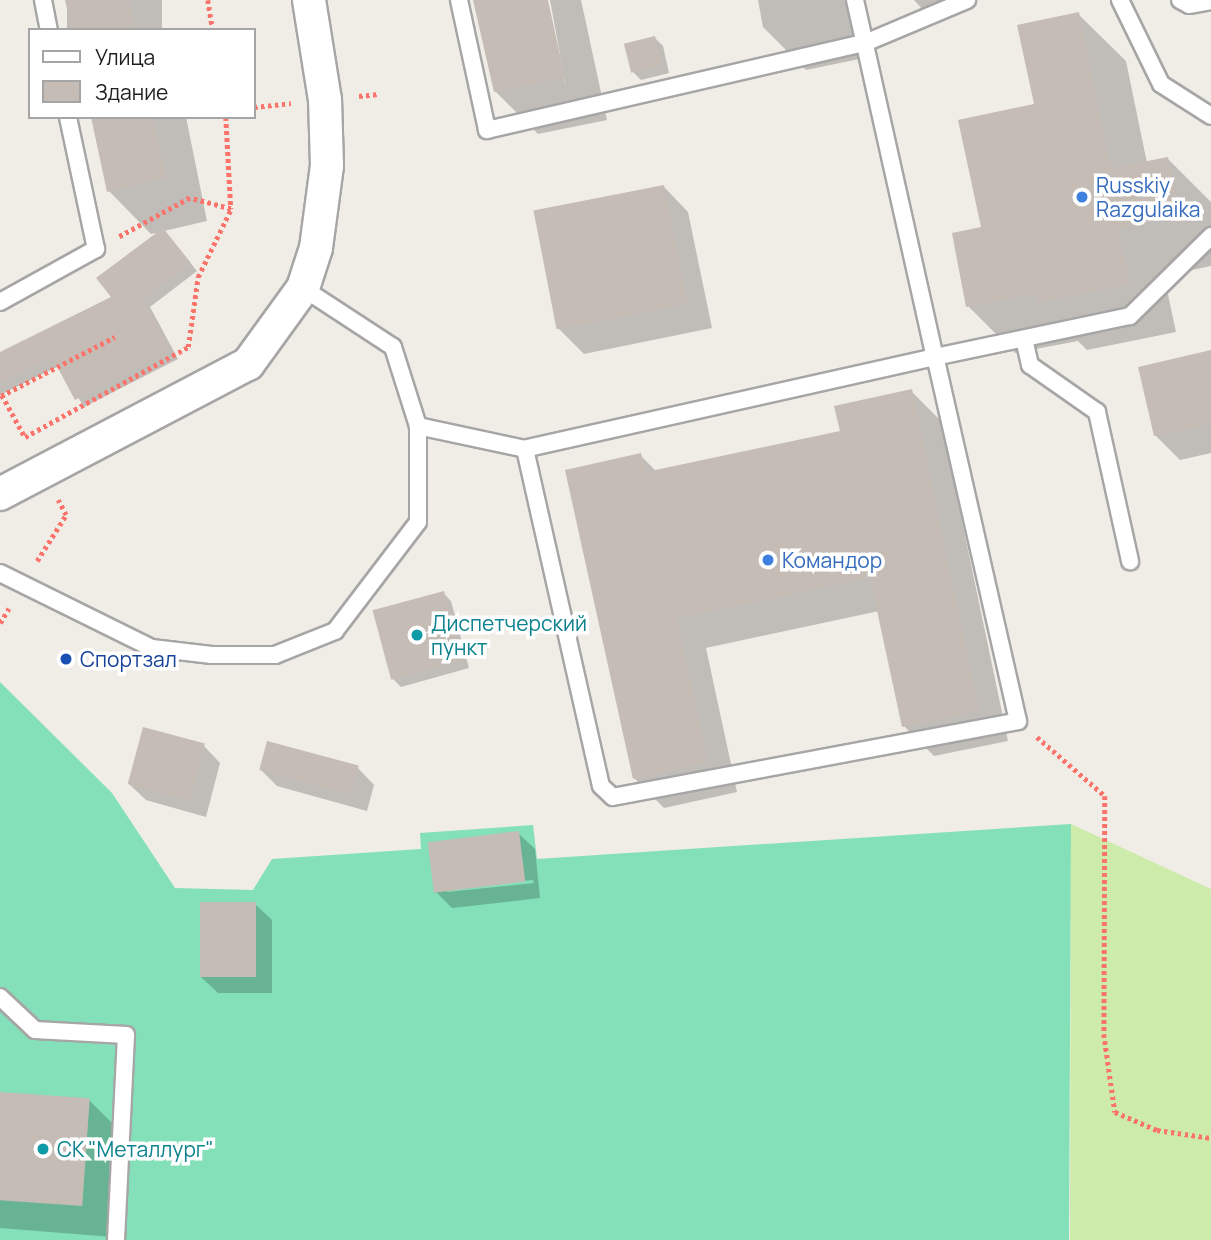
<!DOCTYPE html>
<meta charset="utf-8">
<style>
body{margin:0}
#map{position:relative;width:1211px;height:1240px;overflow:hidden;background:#f0ece6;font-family:Manrope,sans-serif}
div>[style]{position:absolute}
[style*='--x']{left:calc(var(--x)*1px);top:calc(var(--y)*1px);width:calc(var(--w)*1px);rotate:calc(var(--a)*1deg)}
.grass>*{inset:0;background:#cdebab}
.pitch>*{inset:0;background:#83e0b8}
.shadow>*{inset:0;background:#0003;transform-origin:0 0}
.building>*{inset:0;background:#c5bcb5;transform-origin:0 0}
.path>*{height:4.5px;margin-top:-2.25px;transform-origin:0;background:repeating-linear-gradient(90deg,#fb746b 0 3.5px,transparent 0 7px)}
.roads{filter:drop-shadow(2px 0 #a6a6a6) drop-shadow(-2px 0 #a6a6a6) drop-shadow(0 2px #a6a6a6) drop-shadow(0 -2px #a6a6a6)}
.service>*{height:16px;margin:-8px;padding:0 8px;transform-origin:8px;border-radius:8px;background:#fff}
.minor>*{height:32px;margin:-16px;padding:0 16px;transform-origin:16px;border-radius:16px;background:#fff}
.dots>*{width:19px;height:19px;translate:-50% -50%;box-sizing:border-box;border:4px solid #fff;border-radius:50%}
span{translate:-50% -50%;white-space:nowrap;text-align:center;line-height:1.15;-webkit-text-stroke:7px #fff;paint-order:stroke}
.shop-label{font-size:21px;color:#366cbe}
.left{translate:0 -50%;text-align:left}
.culture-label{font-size:21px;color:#0d838f}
.transit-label{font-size:21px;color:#164399}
.legend{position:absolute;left:28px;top:28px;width:228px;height:91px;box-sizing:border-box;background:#fff;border:2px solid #a5a5a5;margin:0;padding:9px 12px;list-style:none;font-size:21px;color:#1f1f1f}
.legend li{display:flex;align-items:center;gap:14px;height:35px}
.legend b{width:35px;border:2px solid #a5a5a5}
</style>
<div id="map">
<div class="grass">
<div style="clip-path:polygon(1071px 824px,1211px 889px,1211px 1240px,1070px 1240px)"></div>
</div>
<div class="pitch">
<div style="clip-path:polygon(0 682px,112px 793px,175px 888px,253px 890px,272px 859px,421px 849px,420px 833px,533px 825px,537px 859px,1071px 824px,1069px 1240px,0 1240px)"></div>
</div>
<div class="shadow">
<div style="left:67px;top:0;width:95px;height:31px"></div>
<div style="clip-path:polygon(475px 0,546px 0,566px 87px,550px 0,581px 0,607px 120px,538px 134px,495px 91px)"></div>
<div style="clip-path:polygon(758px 0,862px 0,874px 56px,806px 70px,763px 27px)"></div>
<div style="clip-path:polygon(914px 0,973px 0,924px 11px)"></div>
<div style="clip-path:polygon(1078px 14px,1126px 61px,1147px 163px,1168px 159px,1211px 202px,1211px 266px,1164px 276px,1176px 332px,1087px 350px,1078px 341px,1015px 353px,968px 306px,983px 229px)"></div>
<div style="clip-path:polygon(655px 38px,663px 46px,669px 73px,641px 80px,633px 72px)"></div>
<div style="clip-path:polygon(93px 117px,186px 117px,207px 221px,164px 231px,197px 271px,150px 307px,178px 359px,84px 407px,59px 366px,0 395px,0 354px,113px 298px,161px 232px,151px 234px,109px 191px)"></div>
<div style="clip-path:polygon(664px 187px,688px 212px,712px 328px,584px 354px,559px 329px)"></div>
<div style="clip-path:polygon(1211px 352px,1211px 453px,1180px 460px,1155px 435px)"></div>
<div style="clip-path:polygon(911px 391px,941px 421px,1008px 741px,934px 756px,904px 726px,879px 611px,706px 648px,737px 792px,664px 808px,634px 778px,640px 455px,657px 472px,842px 432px)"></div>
<div style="clip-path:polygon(443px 593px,451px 601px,469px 668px,401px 687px,393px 679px)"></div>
<div style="clip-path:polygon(204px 746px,220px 763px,206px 817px,146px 800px,129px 784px)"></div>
<div style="clip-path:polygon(358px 768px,374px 785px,367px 811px,277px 786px,261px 770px)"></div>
<div style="clip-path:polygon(evenodd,518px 833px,535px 849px,540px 898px,452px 908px,435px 891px,518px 833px,533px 880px,534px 883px,447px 892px,447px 889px,533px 880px)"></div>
<div style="clip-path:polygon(255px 904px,272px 920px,272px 993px,218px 993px,201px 977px)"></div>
<div style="clip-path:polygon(0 1093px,89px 1100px,121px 1132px,112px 1237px,0 1228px)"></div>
</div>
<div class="building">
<div style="clip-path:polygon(65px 0,129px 0,135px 30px,72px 30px)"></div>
<div style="clip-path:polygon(473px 0,548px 0,565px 78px,494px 92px)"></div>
<div style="clip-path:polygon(1079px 12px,1111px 168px,1168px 157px,1180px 215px,1118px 229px,1130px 285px,1038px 303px,1036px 293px,966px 307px,952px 233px,981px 227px,958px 120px,1034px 104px,1017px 25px)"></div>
<div style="left:655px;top:36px;width:30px;height:32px;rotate:76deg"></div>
<div style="clip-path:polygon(91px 117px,153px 117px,166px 178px,107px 192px)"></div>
<div style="left:664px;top:185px;width:121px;height:133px;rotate:79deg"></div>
<div style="clip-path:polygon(163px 228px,191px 263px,143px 298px,171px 351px,75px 400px,52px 357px,0 383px,0 352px,111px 297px,96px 278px)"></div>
<div style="clip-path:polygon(1211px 350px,1211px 424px,1154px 436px,1138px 367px)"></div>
<div style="clip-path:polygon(912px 389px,979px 711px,902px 727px,870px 578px,677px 618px,708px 762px,633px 779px,565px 470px,641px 453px,646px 472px,840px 431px,834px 406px)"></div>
<div style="left:444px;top:591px;width:72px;height:74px;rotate:75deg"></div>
<div style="left:143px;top:727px;width:64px;height:59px;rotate:15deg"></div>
<div style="left:267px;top:741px;width:95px;height:30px;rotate:15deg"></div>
<div style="left:519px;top:831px;width:51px;height:92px;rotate:83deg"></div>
<div style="left:200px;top:902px;width:56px;height:75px"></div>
<div style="left:0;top:1092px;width:90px;height:108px;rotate:4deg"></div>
</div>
<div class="path">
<div style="--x:208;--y:0;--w:30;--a:81"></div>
<div style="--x:359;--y:96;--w:19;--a:-6"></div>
<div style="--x:254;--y:107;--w:37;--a:-6"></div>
<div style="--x:226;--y:117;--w:92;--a:86.9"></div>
<div style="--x:2;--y:395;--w:48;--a:61.3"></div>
<div style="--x:25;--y:437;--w:186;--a:-28.9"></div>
<div style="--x:188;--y:347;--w:71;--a:-81.9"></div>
<div style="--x:198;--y:277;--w:76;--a:-64.1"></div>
<div style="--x:231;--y:209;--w:42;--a:-165"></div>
<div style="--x:190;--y:198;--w:81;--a:151.2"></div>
<div style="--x:1;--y:396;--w:128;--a:-27.4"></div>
<div style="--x:37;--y:561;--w:54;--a:-57.8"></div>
<div style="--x:66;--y:515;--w:17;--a:-118"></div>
<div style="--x:0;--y:623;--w:17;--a:-59"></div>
<div style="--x:1037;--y:737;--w:90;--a:40.9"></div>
<div style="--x:1105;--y:796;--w:238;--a:90.2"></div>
<div style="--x:1104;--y:1034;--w:79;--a:82"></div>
<div style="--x:1115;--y:1112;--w:46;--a:23.2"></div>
<div style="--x:1157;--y:1130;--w:55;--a:8.4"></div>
</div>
<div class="roads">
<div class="service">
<div style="--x:43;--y:0;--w:31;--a:79"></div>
<div style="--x:459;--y:0;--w:133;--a:77.8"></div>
<div style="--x:487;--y:130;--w:388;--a:-13"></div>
<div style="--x:865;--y:43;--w:111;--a:-22.9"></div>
<div style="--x:855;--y:0;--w:366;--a:77.4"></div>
<div style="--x:935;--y:357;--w:199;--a:-11.9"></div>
<div style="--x:1130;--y:316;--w:114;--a:-44.6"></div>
<div style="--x:1120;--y:0;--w:93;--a:64"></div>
<div style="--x:1161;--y:84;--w:59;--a:32.6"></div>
<div style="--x:1180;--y:0;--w:10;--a:29"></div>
<div style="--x:1189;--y:5;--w:22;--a:-10"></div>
<div style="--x:0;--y:302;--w:110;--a:-28.9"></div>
<div style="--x:96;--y:249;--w:135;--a:-102"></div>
<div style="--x:1024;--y:339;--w:27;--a:77"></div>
<div style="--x:1030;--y:365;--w:82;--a:35"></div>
<div style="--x:1097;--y:412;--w:153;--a:77.5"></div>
<div style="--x:418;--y:426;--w:109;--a:12.1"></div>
<div style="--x:525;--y:449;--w:345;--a:77.3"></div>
<div style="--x:601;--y:786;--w:16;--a:43"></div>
<div style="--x:613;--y:797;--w:412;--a:-10.6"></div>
<div style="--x:1018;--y:721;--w:373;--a:-102.8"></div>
<div style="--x:935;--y:357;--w:420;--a:167.4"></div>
<div style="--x:0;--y:573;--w:169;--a:26.3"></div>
<div style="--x:152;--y:648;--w:60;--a:6.7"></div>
<div style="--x:212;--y:655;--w:63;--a:0"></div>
<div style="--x:275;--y:655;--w:65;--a:-21.8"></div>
<div style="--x:335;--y:631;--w:137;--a:-52.7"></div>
<div style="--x:418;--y:522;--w:96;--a:-90"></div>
<div style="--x:418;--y:426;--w:83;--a:-107.6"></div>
<div style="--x:393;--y:347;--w:108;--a:-146.8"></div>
<div style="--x:0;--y:997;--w:48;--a:43.3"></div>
<div style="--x:35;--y:1030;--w:91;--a:3.1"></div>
<div style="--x:126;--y:1035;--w:205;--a:92.8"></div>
</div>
<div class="minor">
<div style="--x:0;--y:494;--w:280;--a:-27.7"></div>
<div style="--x:248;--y:364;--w:94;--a:-54.1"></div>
<div style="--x:303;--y:288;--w:42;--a:-72"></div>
<div style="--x:316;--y:248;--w:83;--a:-82.4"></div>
<div style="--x:327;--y:166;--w:66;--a:-91.7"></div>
<div style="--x:325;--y:100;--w:101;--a:-99.1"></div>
</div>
</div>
<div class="dots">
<div style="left:1082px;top:197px;background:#3f7fe0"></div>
<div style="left:768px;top:560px;background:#3f7fe0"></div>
<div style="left:417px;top:635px;background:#0f9aa8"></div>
<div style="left:66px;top:659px;background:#1a4fb4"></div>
<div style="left:43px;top:1149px;background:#0f9aa8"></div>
</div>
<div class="shop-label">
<span class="left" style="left:1096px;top:197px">Russkiy<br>Razgulaika</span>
<span class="left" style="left:782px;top:560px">Командор</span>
</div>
<div class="culture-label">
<span class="left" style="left:431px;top:635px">Диспетчерский<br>пункт</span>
<span class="left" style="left:57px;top:1149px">СК "Металлург"</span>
</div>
<div class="transit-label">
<span class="left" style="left:80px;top:659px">Спортзал</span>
</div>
<ul class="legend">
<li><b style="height:9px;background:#fff"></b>Улица</li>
<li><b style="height:19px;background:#c5bcb5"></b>Здание</li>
</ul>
</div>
